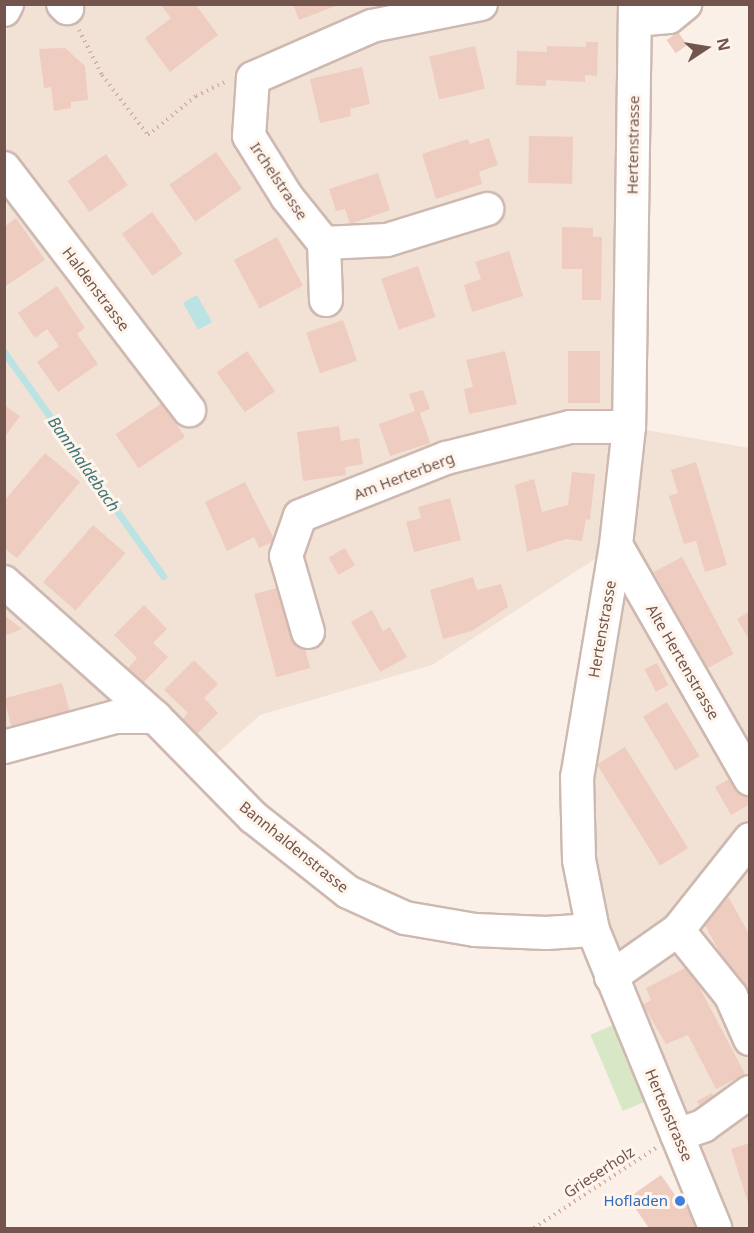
<!DOCTYPE html>
<style>
body{margin:0}
#map{position:relative;width:754px;height:1233px;overflow:hidden;background:#fbf0e7;font-family:"Noto Sans",sans-serif}
div>[style]{position:absolute}
[style*='--x']{left:calc(var(--x)*1px);top:calc(var(--y)*1px);width:calc(var(--w)*1px);rotate:calc(var(--a)*1deg)}
.residential>*{inset:0;background:#f2e1d5}
.green>*{inset:0;background:#d8e8c6;transform-origin:0 0}
.water>*{inset:0;background:#bce3e3;transform-origin:0 0}
.stream>*{height:7px;margin:-3.5px;padding:0 3.5px;transform-origin:3.5px;border-radius:3.5px;background:#bce3e3}
.building>*{inset:0;background:#efccc0;transform-origin:0 0}
.path>*{height:4px;margin-top:-2px;transform-origin:0;background:repeating-linear-gradient(90deg,#d4afa3 0 1.5px,transparent 0 6px)}
.roads{filter:drop-shadow(2px 0 #ceb9b0) drop-shadow(-2px 0 #ceb9b0) drop-shadow(0 2px #ceb9b0) drop-shadow(0 -2px #ceb9b0)}
.minor>*{height:32px;margin:-16px;padding:0 16px;transform-origin:16px;border-radius:16px;background:#fff}
.dots>*{width:16px;height:16px;translate:-50% -50%;box-sizing:border-box;border:3px solid #fef5ed;border-radius:50%}
span{translate:-50% -50%;white-space:nowrap;text-align:center;line-height:1.15;-webkit-text-stroke:6px #fef5ed;paint-order:stroke}
.street-label{font-size:15px;color:#73554d}
.shop-label{font-size:15px;color:#366cbe}
.right{translate:-100% -50%;text-align:right}
.water-label{font-size:16px;color:#417677;font-style:italic}
.frame{position:absolute;inset:0;border:6px solid #73554d;pointer-events:none}
.north{position:absolute;left:676px;top:18px;width:60px;height:60px;-webkit-text-stroke:4px #fef5ed;paint-order:stroke;rotate:78deg;font-size:16px;font-weight:700;line-height:24px;text-align:center;color:#73554d}
.north::after{content:'';display:block;margin:auto;width:21px;height:27px;background:#73554d;clip-path:polygon(50% 0,100% 100%,50% 72%,0 100%)}
</style>
<div id="map">
<div class="residential">
<div style="clip-path:polygon(7px 5px,635px 5px,629px 427px,749px 448px,749px 1228px,732px 1228px,677px 1135px,579px 860px,615px 546px,432px 665px,260px 715px,203px 766px,155px 717px,5px 747px)"></div>
</div>
<div class="green">
<div style="left:618px;top:1023px;width:83px;height:30px;rotate:67deg"></div>
</div>
<div class="water">
<div style="left:197px;top:295px;width:31px;height:16px;rotate:61deg"></div>
</div>
<div class="stream">
<div style="--x:4;--y:352;--w:275;--a:54.6"></div>
</div>
<div class="building">
<div style="clip-path:polygon(160px 4px,195px 4px,218px 35px,170px 72px,145px 38px,171px 18px)"></div>
<div style="clip-path:polygon(293px 4px,338px 4px,338px 5px,299px 20px)"></div>
<div style="left:678px;top:32px;width:16px;height:14px;rotate:55deg"></div>
<div style="clip-path:polygon(586px 42px,598px 42px,597px 76px,585px 75px,585px 82px,546px 80px,546px 86px,516px 85px,517px 51px,547px 52px,547px 46px,586px 47px)"></div>
<div style="left:475px;top:46px;width:44px;height:47px;rotate:77deg"></div>
<div style="clip-path:polygon(65px 48px,85px 66px,88px 100px,71px 102px,71px 108px,54px 111px,51px 87px,44px 88px,39px 49px)"></div>
<div style="clip-path:polygon(362px 67px,370px 104px,350px 109px,351px 116px,320px 123px,310px 79px)"></div>
<div style="left:529px;top:136px;width:44px;height:47px;rotate:1deg"></div>
<div style="clip-path:polygon(489px 138px,498px 165px,479px 172px,482px 184px,436px 199px,422px 154px,468px 139px,470px 144px)"></div>
<div style="left:216px;top:152px;width:45px;height:57px;rotate:55deg"></div>
<div style="left:106px;top:154px;width:38px;height:47px;rotate:55deg"></div>
<div style="clip-path:polygon(378px 173px,390px 210px,350px 224px,345px 209px,336px 211px,329px 189px)"></div>
<div style="left:152px;top:212px;width:52px;height:37px;rotate:54deg"></div>
<div style="clip-path:polygon(16px 218px,45px 260px,4px 287px,4px 227px)"></div>
<div style="clip-path:polygon(562px 227px,593px 228px,593px 237px,602px 237px,601px 300px,582px 300px,582px 269px,562px 269px)"></div>
<div style="left:277px;top:237px;width:55px;height:49px;rotate:62deg"></div>
<div style="clip-path:polygon(509px 251px,523px 296px,472px 312px,464px 285px,481px 279px,475px 262px)"></div>
<div style="left:418px;top:266px;width:54px;height:39px;rotate:71deg"></div>
<div style="clip-path:polygon(57px 286px,85px 328px,77px 334px,98px 364px,58px 392px,37px 362px,59px 346px,47px 329px,35px 338px,18px 313px)"></div>
<div style="left:343px;top:320px;width:43px;height:39px;rotate:71deg"></div>
<div style="left:247px;top:351px;width:49px;height:37px;rotate:55deg"></div>
<div style="clip-path:polygon(505px 351px,517px 404px,469px 414px,464px 389px,473px 387px,466px 360px)"></div>
<div style="left:568px;top:351px;width:32px;height:52px"></div>
<div style="clip-path:polygon(423px 390px,430px 409px,420px 413px,430px 443px,390px 456px,379px 424px,415px 411px,409px 394px)"></div>
<div style="left:162px;top:403px;width:41px;height:56px;rotate:56deg"></div>
<div style="clip-path:polygon(4px 405px,20px 416px,4px 438px)"></div>
<div style="clip-path:polygon(339px 426px,341px 441px,359px 438px,363px 464px,345px 467px,346px 475px,303px 481px,297px 432px)"></div>
<div style="clip-path:polygon(45px 453px,80px 482px,17px 558px,4px 548px,4px 501px)"></div>
<div style="clip-path:polygon(696px 462px,727px 565px,705px 572px,696px 541px,684px 544px,669px 496px,678px 493px,671px 470px)"></div>
<div style="clip-path:polygon(572px 472px,595px 474px,590px 520px,586px 519px,582px 541px,566px 539px,527px 552px,515px 485px,534px 479px,542px 512px,568px 505px)"></div>
<div style="clip-path:polygon(245px 482px,275px 541px,259px 548px,254px 537px,227px 551px,205px 502px)"></div>
<div style="clip-path:polygon(450px 498px,461px 540px,414px 552px,406px 522px,421px 518px,418px 507px)"></div>
<div style="left:93px;top:525px;width:43px;height:76px;rotate:41deg"></div>
<div style="left:345px;top:548px;width:20px;height:19px;rotate:60deg"></div>
<div style="left:682px;top:557px;width:110px;height:32px;rotate:62deg"></div>
<div style="clip-path:polygon(473px 577px,477px 590px,501px 584px,508px 607px,472px 631px,443px 639px,430px 590px)"></div>
<div style="left:288px;top:585px;width:86px;height:35px;rotate:75deg"></div>
<div style="clip-path:polygon(144px 605px,167px 629px,153px 643px,168px 657px,141px 685px,126px 670px,137px 658px,114px 635px)"></div>
<div style="clip-path:polygon(372px 610px,383px 631px,390px 627px,407px 657px,380px 672px,351px 622px)"></div>
<div style="clip-path:polygon(750px 611px,750px 641px,737px 619px)"></div>
<div style="clip-path:polygon(4px 615px,22px 629px,4px 636px)"></div>
<div style="clip-path:polygon(194px 660px,218px 684px,204px 698px,218px 713px,191px 740px,177px 725px,188px 713px,164px 690px)"></div>
<div style="left:657px;top:663px;width:25px;height:14px;rotate:63deg"></div>
<div style="left:62px;top:683px;width:35px;height:60px;rotate:75deg"></div>
<div style="left:667px;top:702px;width:63px;height:28px;rotate:59deg"></div>
<div style="left:625px;top:747px;width:119px;height:33px;rotate:58deg"></div>
<div style="clip-path:polygon(738px 774px,750px 794px,750px 804px,731px 815px,715px 787px)"></div>
<div style="clip-path:polygon(729px 898px,750px 936px,750px 984px,740px 990px,699px 914px)"></div>
<div style="clip-path:polygon(695px 963px,700px 973px,694px 977px,745px 1074px,716px 1089px,688px 1035px,666px 1044px,643px 1005px,651px 1000px,646px 988px)"></div>
<div style="left:712px;top:1093px;width:17px;height:17px;rotate:62deg"></div>
<div style="clip-path:polygon(750px 1143px,750px 1206px,749px 1206px,731px 1149px)"></div>
<div style="clip-path:polygon(661px 1175px,675px 1195px,678px 1193px,681px 1198px,698px 1228px,649px 1228px,628px 1198px)"></div>
</div>
<div class="path">
<div style="--x:79;--y:30;--w:51;--a:62.9"></div>
<div style="--x:102;--y:75;--w:76;--a:52.5"></div>
<div style="--x:148;--y:135;--w:62;--a:-39.1"></div>
<div style="--x:196;--y:96;--w:34;--a:-26"></div>
<div style="--x:534;--y:1228;--w:146;--a:-33.3"></div>
</div>
<div class="roads">
<div class="minor">
<div style="--x:63;--y:4;--w:6;--a:45"></div>
<div style="--x:481;--y:4;--w:111;--a:168.6"></div>
<div style="--x:372;--y:26;--w:130;--a:156.4"></div>
<div style="--x:253;--y:78;--w:58;--a:93.9"></div>
<div style="--x:249;--y:136;--w:72;--a:58.1"></div>
<div style="--x:287;--y:197;--w:59;--a:51.2"></div>
<div style="--x:324;--y:243;--w:63;--a:-2.7"></div>
<div style="--x:387;--y:240;--w:105;--a:-17.2"></div>
<div style="--x:635;--y:4;--w:423;--a:90.8"></div>
<div style="--x:629;--y:427;--w:119;--a:96.3"></div>
<div style="--x:616;--y:545;--w:235;--a:99.5"></div>
<div style="--x:577;--y:777;--w:83;--a:88.6"></div>
<div style="--x:579;--y:860;--w:71;--a:78.7"></div>
<div style="--x:593;--y:930;--w:322;--a:67.7"></div>
<div style="--x:4;--y:10;--w:7;--a:-63"></div>
<div style="--x:635;--y:20;--w:34;--a:-5"></div>
<div style="--x:669;--y:17;--w:21;--a:-39"></div>
<div style="--x:4;--y:168;--w:305;--a:52.6"></div>
<div style="--x:324;--y:243;--w:57;--a:88"></div>
<div style="--x:616;--y:545;--w:270;--a:60.2"></div>
<div style="--x:4;--y:582;--w:203;--a:41.8"></div>
<div style="--x:155;--y:717;--w:140;--a:45.6"></div>
<div style="--x:253;--y:817;--w:121;--a:38.3"></div>
<div style="--x:348;--y:892;--w:63;--a:24.5"></div>
<div style="--x:405;--y:918;--w:71;--a:9.7"></div>
<div style="--x:475;--y:930;--w:71;--a:2.4"></div>
<div style="--x:546;--y:933;--w:47;--a:-3.7"></div>
<div style="--x:308;--y:632;--w:79;--a:-106.1"></div>
<div style="--x:286;--y:556;--w:42;--a:-70.7"></div>
<div style="--x:300;--y:516;--w:157;--a:-21.7"></div>
<div style="--x:446;--y:458;--w:128;--a:-14"></div>
<div style="--x:570;--y:427;--w:59;--a:0"></div>
<div style="--x:4;--y:747;--w:115;--a:-15.1"></div>
<div style="--x:115;--y:717;--w:40;--a:0"></div>
<div style="--x:678;--y:930;--w:85;--a:51.2"></div>
<div style="--x:731;--y:996;--w:47;--a:66.2"></div>
<div style="--x:611;--y:977;--w:82;--a:-35"></div>
<div style="--x:678;--y:930;--w:116;--a:-51.6"></div>
<div style="--x:677;--y:1135;--w:28;--a:-19"></div>
<div style="--x:703;--y:1126;--w:58;--a:-35.9"></div>
</div>
</div>
<div class="dots">
<div style="left:680px;top:1201px;background:#3f7fe0"></div>
</div>
<div class="street-label">
<span style="left:633px;top:145px;rotate:-89deg">Hertenstrasse</span>
<span style="left:279px;top:181px;rotate:56deg">Irchelstrasse</span>
<span style="left:96px;top:289px;rotate:53deg">Haldenstrasse</span>
<span style="left:404px;top:476px;rotate:-21deg">Am Herterberg</span>
<span style="left:602px;top:629px;rotate:-80deg">Hertenstrasse</span>
<span style="left:683px;top:662px;rotate:60deg">Alte Hertenstrasse</span>
<span style="left:294px;top:847px;rotate:39deg">Bannhaldenstrasse</span>
<span style="left:669px;top:1115px;rotate:67deg">Hertenstrasse</span>
<span style="left:599px;top:1172px;rotate:-33deg">Grieserholz</span>
</div>
<div class="shop-label">
<span class="right" style="left:668px;top:1201px">Hofladen</span>
</div>
<div class="water-label">
<span style="left:84px;top:464px;rotate:55deg">Bannhaldebach</span>
</div>
<div class="frame"></div>
<div class="north">N</div>
</div>
